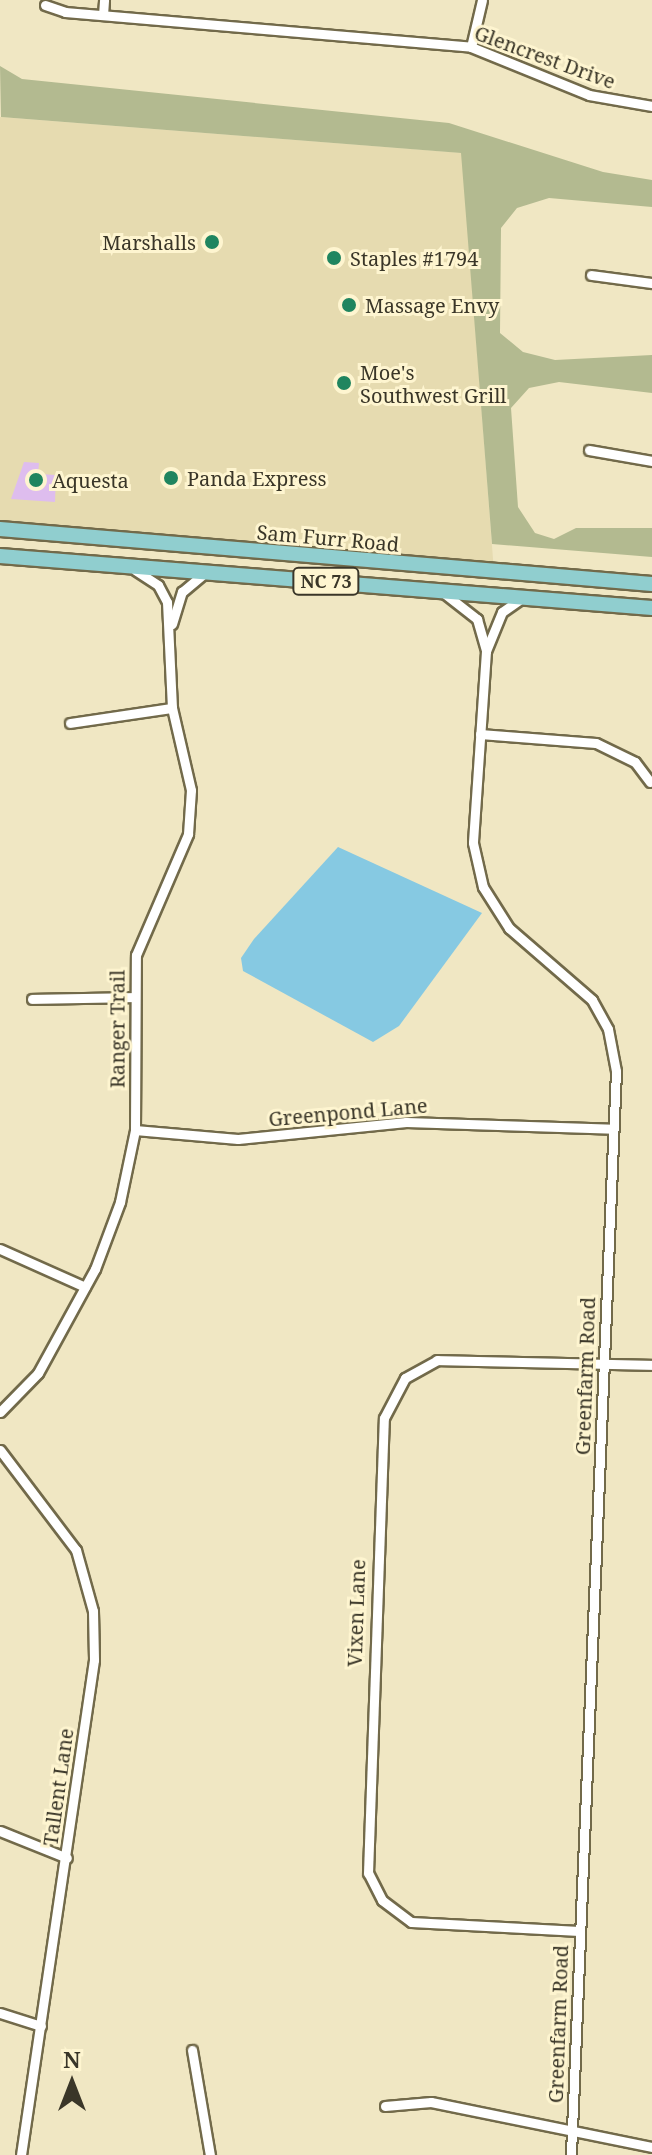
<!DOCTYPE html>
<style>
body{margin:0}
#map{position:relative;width:652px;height:2155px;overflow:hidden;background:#f0e7c3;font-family:"Noto Serif",serif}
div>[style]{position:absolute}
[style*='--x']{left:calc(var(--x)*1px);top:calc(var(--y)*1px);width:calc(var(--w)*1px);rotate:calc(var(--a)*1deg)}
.built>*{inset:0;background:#e6dbb0}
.green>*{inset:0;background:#b3ba90}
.water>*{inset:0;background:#86c9e2}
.building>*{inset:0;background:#debdee}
.roads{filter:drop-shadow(2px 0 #726a4a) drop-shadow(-2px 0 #726a4a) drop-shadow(0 2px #726a4a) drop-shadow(0 -2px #726a4a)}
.street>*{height:9px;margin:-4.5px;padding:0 4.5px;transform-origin:4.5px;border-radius:4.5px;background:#fff}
.primary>*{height:14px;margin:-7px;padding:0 7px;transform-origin:7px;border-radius:7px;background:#90cecf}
.dots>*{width:22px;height:22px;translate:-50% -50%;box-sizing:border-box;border:4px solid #fef5d0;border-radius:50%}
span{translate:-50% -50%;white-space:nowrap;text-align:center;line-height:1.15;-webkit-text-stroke:6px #fef5d0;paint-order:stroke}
.shield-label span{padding:2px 6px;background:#fef5d0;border:2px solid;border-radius:6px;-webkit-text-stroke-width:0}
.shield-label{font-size:18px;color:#3a3628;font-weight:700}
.street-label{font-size:20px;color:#3a3628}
.poi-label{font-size:20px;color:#3a3628}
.right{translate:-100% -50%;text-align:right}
.left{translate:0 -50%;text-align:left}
.north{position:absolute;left:32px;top:2043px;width:80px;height:80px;-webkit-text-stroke:6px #fef5d0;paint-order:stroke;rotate:0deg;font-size:22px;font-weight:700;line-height:32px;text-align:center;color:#3a3628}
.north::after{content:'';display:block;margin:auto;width:28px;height:36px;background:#3a3628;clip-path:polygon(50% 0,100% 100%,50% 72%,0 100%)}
</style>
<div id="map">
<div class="built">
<div style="clip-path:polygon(0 117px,462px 153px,494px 572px,0 529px)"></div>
</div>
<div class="green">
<div style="clip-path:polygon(0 66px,22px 79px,449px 123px,603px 172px,652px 180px,652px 207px,549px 198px,517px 208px,501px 228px,500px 333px,523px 352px,555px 360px,652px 355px,652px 393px,559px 382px,529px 388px,511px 408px,518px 507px,535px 533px,554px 539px,576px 528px,652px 528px,652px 557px,492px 544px,461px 153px,1px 117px)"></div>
</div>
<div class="water">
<div style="clip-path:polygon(338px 847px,482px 913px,399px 1026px,373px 1042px,243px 971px,241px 958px,254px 939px)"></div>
</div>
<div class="building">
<div style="clip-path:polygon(24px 462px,39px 463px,38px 474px,56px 475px,55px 502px,11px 499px)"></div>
</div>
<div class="roads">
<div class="street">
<div style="--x:45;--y:5;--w:21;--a:19"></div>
<div style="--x:65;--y:12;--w:408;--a:4.9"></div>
<div style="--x:471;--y:47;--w:127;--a:22.1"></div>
<div style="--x:589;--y:95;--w:64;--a:9.9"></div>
<div style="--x:103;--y:15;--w:15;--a:-86"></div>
<div style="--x:471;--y:47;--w:48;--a:-76.8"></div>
<div style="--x:591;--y:275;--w:62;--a:7.5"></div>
<div style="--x:589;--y:450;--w:64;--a:9.9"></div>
<div style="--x:445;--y:594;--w:41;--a:38"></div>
<div style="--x:477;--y:619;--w:33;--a:74"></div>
<div style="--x:486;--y:651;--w:192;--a:93.9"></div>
<div style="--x:473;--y:843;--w:45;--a:77.2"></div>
<div style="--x:483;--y:887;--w:49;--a:57.6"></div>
<div style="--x:509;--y:928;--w:110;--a:40.9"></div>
<div style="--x:592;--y:1000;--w:33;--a:61"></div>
<div style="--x:608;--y:1029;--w:43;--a:79.2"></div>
<div style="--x:616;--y:1071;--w:1085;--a:92.38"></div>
<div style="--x:172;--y:624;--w:34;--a:-73"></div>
<div style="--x:182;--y:592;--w:30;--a:-40"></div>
<div style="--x:486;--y:651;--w:42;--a:-67.7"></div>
<div style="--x:502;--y:612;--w:21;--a:-35"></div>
<div style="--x:70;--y:723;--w:103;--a:-8.4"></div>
<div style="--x:480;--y:734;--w:116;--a:4.4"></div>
<div style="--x:596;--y:743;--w:43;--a:26"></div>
<div style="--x:635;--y:762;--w:25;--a:53"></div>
<div style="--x:32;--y:999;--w:102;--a:-1.1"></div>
<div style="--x:135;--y:1130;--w:103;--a:5"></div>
<div style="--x:238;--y:1139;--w:169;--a:-5.8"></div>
<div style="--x:406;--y:1122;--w:207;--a:1.9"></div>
<div style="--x:0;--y:1249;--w:93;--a:24.1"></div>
<div style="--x:0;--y:1412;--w:54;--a:-45.7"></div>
<div style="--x:38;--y:1373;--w:119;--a:-61.3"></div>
<div style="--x:95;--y:1269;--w:72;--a:-69.5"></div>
<div style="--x:120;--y:1202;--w:74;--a:-78.2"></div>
<div style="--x:135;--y:1130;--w:175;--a:-89.7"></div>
<div style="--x:136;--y:955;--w:132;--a:-66.7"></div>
<div style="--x:188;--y:834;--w:44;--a:-86.1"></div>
<div style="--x:191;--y:790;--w:84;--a:-103"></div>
<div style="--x:172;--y:708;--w:106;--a:-92.7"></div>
<div style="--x:167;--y:602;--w:19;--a:-118"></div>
<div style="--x:158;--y:585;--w:27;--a:-147"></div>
<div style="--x:0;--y:1450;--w:126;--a:52.8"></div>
<div style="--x:76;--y:1550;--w:63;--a:74.4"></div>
<div style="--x:93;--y:1611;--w:49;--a:88.8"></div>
<div style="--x:94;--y:1660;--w:500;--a:98.39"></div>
<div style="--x:0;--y:1831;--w:72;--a:21.9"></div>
<div style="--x:579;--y:1931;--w:168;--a:-176.9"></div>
<div style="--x:411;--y:1922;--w:36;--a:-143"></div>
<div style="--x:382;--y:1900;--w:30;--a:-117"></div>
<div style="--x:368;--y:1873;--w:455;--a:-88"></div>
<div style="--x:384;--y:1418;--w:45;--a:-62.3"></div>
<div style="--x:405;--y:1378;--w:37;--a:-29"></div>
<div style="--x:437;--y:1360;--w:215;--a:1.3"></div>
<div style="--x:0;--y:2013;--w:43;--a:17.6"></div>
<div style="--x:192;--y:2050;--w:107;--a:80.3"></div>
<div style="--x:385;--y:2106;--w:46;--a:-5"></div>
<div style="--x:431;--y:2102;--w:226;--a:11.5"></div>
</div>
<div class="primary">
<div style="--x:0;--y:529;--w:654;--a:4.82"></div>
<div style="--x:0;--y:556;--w:654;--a:4.56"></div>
</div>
</div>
<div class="dots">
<div style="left:212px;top:242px;background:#20855f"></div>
<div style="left:334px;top:258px;background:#20855f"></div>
<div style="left:349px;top:305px;background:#20855f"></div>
<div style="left:344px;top:383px;background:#20855f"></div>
<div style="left:171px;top:478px;background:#20855f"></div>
<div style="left:36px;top:480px;background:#20855f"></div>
</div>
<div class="shield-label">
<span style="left:326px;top:581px">NC 73</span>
</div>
<div class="street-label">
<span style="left:545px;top:57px;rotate:20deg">Glencrest Drive</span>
<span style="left:328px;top:538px;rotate:5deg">Sam Furr Road</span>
<span style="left:117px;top:1029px;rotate:-90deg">Ranger Trail</span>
<span style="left:348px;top:1112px;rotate:-5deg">Greenpond Lane</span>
<span style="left:585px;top:1376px;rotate:-88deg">Greenfarm Road</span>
<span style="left:356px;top:1613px;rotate:-88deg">Vixen Lane</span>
<span style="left:58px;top:1787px;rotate:-82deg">Tallent Lane</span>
<span style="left:558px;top:2024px;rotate:-88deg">Greenfarm Road</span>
</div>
<div class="poi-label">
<span class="right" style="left:196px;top:242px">Marshalls</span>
<span class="left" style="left:350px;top:258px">Staples #1794</span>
<span class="left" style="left:365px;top:305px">Massage Envy</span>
<span class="left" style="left:360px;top:384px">Moe's<br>Southwest Grill</span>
<span class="left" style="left:187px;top:478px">Panda Express</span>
<span class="left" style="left:52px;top:480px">Aquesta</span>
</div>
<div class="north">N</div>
</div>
